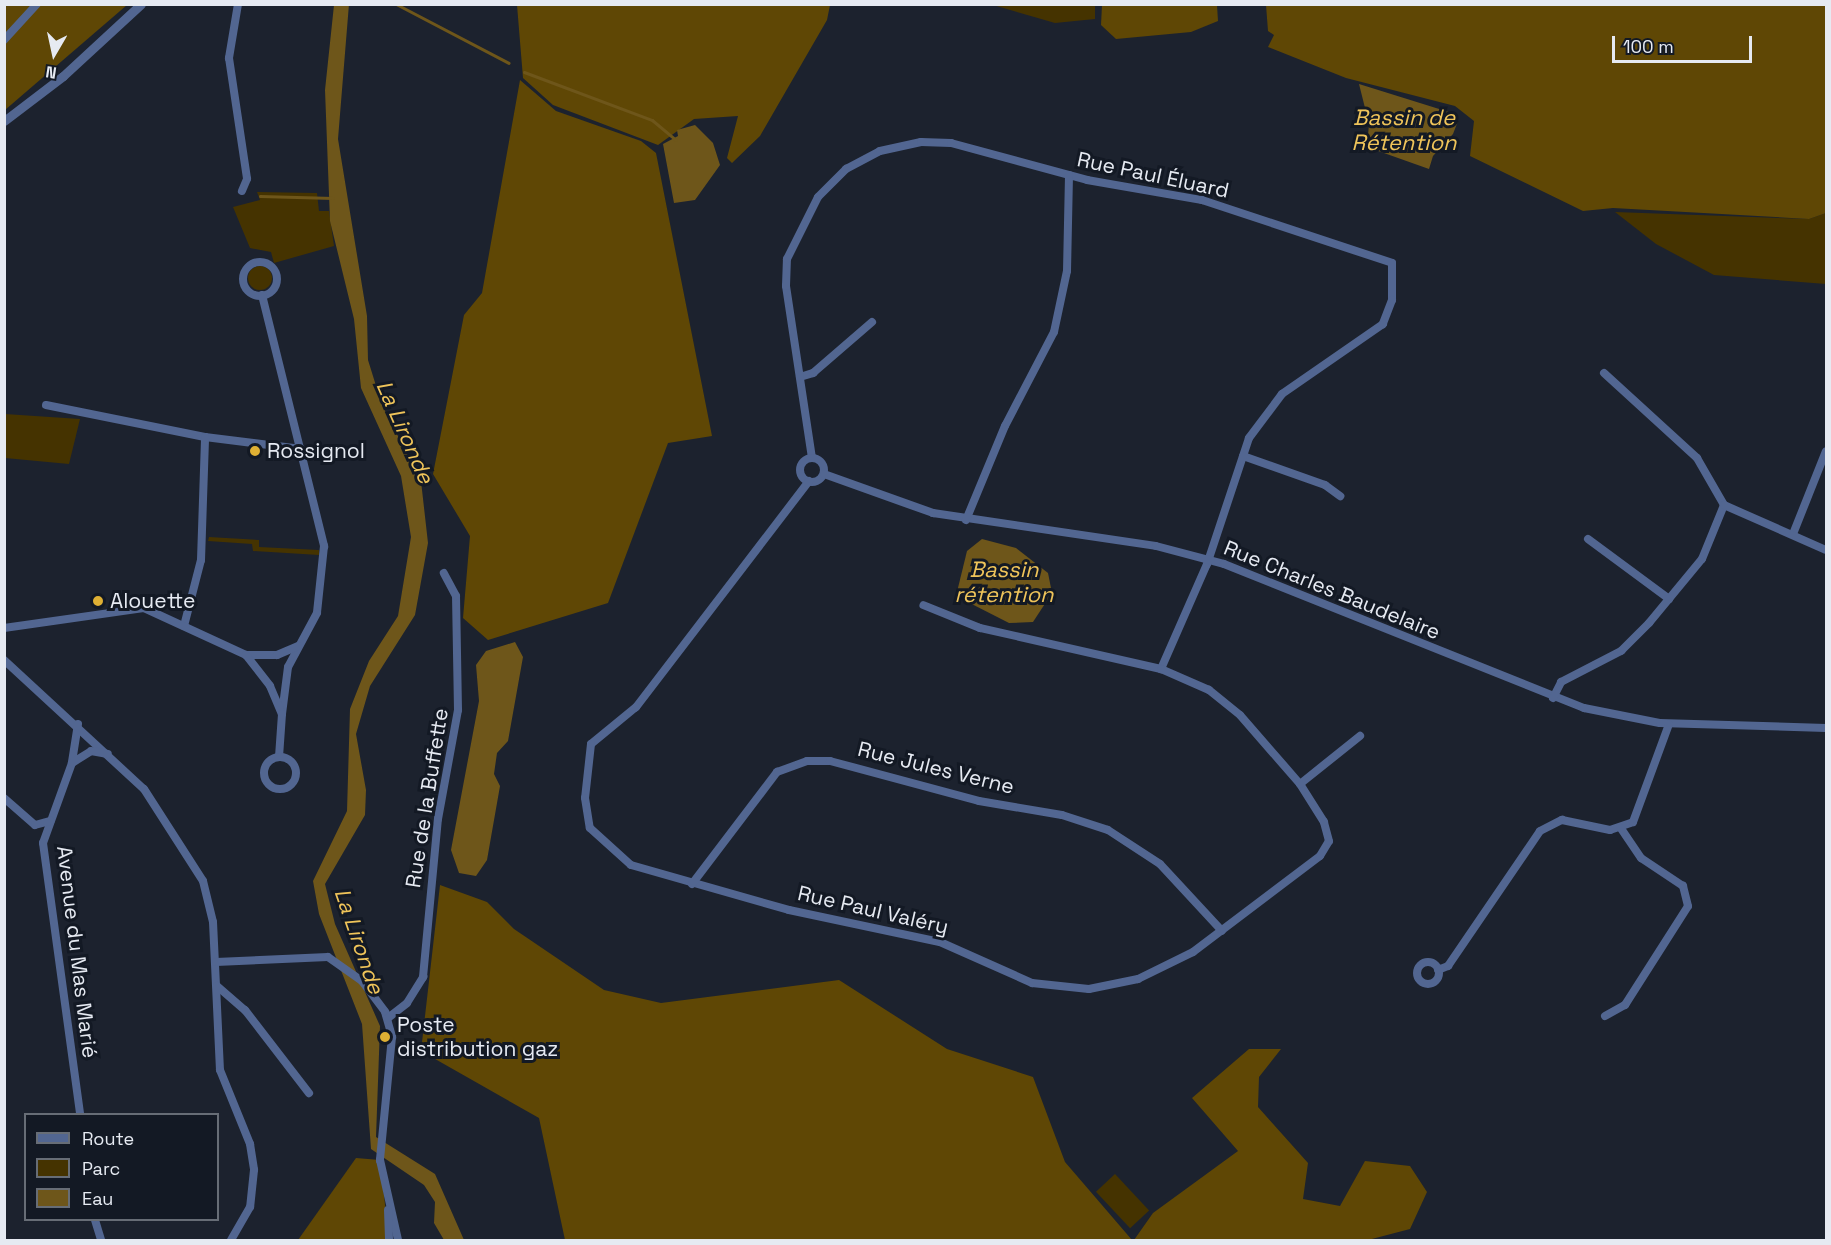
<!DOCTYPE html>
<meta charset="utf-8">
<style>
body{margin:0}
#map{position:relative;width:1831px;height:1245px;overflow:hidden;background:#1c222e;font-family:"Space Grotesk",sans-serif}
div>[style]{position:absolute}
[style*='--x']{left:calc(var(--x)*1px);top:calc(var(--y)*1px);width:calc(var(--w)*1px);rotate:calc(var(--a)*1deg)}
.green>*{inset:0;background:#453300;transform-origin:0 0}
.round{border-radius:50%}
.forest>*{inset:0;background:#5f4705}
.water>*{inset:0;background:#6e561a}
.stream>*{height:3px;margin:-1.5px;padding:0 1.5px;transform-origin:1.5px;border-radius:1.5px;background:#6e561a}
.minor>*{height:8px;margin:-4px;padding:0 4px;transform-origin:4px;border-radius:4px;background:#526691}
.minor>.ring{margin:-4px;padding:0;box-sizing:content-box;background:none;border:8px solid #526691;border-radius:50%}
.tertiary>*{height:9px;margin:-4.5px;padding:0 4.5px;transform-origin:4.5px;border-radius:4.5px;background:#526691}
.dots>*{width:16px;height:16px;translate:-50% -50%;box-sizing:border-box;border:3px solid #131924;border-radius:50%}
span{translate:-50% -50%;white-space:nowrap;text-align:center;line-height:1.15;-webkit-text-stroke:6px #131924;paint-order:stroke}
.street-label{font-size:21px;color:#e6eaf2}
.poi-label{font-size:21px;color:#e6eaf2}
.left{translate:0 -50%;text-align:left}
.water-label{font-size:22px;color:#efc45a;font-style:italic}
.frame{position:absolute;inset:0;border:6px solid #e6eaf2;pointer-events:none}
.legend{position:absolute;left:24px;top:1113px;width:195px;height:108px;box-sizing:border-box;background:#131924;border:2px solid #676d76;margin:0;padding:8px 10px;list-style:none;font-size:18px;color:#e6eaf2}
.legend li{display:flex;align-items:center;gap:12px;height:30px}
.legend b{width:30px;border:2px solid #676d76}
.north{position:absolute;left:24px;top:24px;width:60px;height:60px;-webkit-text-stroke:4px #131924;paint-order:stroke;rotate:189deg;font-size:16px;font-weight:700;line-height:24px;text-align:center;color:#e6eaf2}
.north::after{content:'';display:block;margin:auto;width:21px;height:27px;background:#e6eaf2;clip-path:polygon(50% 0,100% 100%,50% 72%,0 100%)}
.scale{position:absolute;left:1612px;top:36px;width:140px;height:27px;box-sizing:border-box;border:3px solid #e6eaf2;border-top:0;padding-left:8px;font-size:18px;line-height:21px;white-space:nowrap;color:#e6eaf2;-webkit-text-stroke:4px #131924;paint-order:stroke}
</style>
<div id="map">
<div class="green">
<div style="clip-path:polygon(993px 5px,1095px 5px,1095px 19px,1055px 23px)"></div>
<div style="clip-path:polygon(257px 192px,317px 193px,319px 211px,329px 211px,334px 246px,274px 263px,271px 252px,250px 248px,233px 207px,260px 200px)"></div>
<div style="clip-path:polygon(1615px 212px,1809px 219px,1826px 213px,1826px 284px,1714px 275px,1656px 244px)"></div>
<div class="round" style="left:248px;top:266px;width:24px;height:24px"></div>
<div style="clip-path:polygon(5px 414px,80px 419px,69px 464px,5px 458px)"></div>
<div style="clip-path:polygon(209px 537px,259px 540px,259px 547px,319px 550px,319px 555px,253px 551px,252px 544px,208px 541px)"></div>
<div style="left:1115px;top:1174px;width:50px;height:26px;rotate:47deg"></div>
</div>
<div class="forest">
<div style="clip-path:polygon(5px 5px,127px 5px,5px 110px)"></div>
<div style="clip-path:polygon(517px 5px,517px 4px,830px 5px,827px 20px,760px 136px,732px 163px,727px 158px,738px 116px,694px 119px,658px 145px,553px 105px,523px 78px)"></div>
<div style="clip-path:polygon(1102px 5px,1217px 5px,1218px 21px,1191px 32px,1116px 39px,1101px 25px)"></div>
<div style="clip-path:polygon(1266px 5px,1826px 5px,1826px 213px,1809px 219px,1613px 208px,1583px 211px,1470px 156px,1474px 121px,1455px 106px,1346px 78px,1268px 47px,1274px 35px,1268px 31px)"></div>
<div style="clip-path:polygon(520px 80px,556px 111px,641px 141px,656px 153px,712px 436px,668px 443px,608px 603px,488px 640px,463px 618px,470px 536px,433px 474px,464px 315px,482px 293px)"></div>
<div style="clip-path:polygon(440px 885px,487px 902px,514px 929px,604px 990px,661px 1003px,839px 980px,947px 1049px,1033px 1077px,1065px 1162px,1132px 1240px,565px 1240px,539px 1118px,421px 1051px)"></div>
<div style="clip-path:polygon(1249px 1049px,1281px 1049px,1259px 1077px,1258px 1107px,1308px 1163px,1303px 1199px,1340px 1206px,1365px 1161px,1410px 1166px,1427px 1192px,1410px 1229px,1368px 1240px,1134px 1240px,1153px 1213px,1238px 1151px,1192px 1098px)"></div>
<div style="clip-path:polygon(356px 1158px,380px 1160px,389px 1240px,298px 1240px)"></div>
</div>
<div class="water">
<div style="clip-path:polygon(349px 4px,338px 139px,367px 316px,368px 360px,382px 405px,421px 481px,428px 543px,415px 615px,370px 686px,356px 734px,366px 790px,365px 815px,325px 884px,335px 924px,380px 1026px,376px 1137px,435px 1174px,464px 1240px,444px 1240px,434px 1223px,435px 1202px,424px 1185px,371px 1149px,362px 1024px,319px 914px,313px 881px,347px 811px,350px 709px,369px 661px,398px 616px,411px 537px,401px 476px,361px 388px,354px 319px,330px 221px,325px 90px,334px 5px)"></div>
<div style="clip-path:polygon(1359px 84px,1452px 113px,1458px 121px,1453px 134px,1433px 156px,1429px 169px,1367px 147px,1369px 124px)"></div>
<div style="clip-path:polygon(695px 125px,713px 143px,720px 165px,695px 200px,674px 203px,663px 144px,678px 136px,677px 130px)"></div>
<div style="clip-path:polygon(982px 539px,1016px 548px,1048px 573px,1052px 593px,1033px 622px,1009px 623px,956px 596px,967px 551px)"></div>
<div style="clip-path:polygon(515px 642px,523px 657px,508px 741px,497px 753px,494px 774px,500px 786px,487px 860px,476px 876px,459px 873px,451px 850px,479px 701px,476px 665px,486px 651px)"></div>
</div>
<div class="stream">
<div style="--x:396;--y:4;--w:127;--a:27.6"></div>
<div style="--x:524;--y:72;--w:137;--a:20.6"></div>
<div style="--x:652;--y:120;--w:31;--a:40"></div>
<div style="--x:260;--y:196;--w:73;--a:1.6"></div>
</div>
<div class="minor">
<div style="--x:238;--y:4;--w:55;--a:99.5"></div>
<div style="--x:229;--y:58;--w:122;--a:81.5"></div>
<div style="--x:247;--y:179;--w:13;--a:113"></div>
<div style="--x:4;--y:40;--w:49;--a:-47.5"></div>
<div class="ring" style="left:243px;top:262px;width:26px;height:26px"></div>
<div style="--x:262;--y:295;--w:259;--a:76.1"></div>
<div style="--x:324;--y:546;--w:67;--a:96"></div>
<div style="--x:317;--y:613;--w:61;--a:118.2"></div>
<div style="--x:288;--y:667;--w:47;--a:97.3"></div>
<div style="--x:1604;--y:373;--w:126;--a:42.4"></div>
<div style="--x:1697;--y:458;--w:54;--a:60.1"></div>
<div style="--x:800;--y:377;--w:14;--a:-17"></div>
<div style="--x:813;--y:373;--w:78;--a:-40.8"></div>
<div style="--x:46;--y:405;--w:162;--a:11.4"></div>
<div style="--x:205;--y:437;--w:97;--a:7.1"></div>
<div style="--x:1243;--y:456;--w:87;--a:19.5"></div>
<div style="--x:1325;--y:485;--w:19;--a:36"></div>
<div style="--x:812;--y:458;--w:174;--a:-98.6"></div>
<div style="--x:786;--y:286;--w:27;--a:-88"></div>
<div style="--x:787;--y:259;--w:69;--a:-63.4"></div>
<div style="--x:818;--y:197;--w:40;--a:-45"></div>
<div style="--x:846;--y:169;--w:38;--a:-28"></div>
<div style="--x:880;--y:151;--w:42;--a:-12.4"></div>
<div style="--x:921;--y:142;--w:30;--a:2"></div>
<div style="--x:951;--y:143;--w:141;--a:15.2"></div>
<div style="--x:1087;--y:180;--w:117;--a:9.9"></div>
<div style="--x:1202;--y:200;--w:200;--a:18.3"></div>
<div style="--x:1392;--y:263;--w:37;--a:90"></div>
<div style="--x:1392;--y:300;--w:26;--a:111"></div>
<div style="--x:1383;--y:324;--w:123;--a:145.3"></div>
<div style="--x:1282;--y:394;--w:55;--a:126.9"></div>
<div style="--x:1249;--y:438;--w:133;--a:108.4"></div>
<div style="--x:1207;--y:564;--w:115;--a:113.7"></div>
<div style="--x:1161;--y:669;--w:186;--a:-167.2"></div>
<div style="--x:980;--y:628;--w:61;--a:-158"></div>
<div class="ring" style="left:800px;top:458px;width:16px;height:16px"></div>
<div style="--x:824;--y:474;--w:116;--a:19.7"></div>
<div style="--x:933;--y:513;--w:225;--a:8.4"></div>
<div style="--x:1156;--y:546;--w:70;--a:14.8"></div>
<div style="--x:1224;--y:564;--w:388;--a:21.8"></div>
<div style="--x:1584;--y:708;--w:77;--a:11.2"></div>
<div style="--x:1660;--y:723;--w:166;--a:1.7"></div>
<div style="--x:809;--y:481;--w:285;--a:127.4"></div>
<div style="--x:636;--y:707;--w:58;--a:140.6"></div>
<div style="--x:591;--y:744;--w:54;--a:96.3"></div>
<div style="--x:585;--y:798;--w:30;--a:81"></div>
<div style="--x:590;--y:828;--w:55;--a:42.1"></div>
<div style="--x:631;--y:865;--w:164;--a:15.9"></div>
<div style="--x:789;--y:910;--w:154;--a:12"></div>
<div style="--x:940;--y:942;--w:101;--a:24"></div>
<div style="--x:1032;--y:983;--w:57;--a:6"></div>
<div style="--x:1089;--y:989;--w:50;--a:-11.5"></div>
<div style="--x:1138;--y:979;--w:61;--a:-26.1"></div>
<div style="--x:1193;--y:952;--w:159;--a:-37.1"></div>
<div style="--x:1320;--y:856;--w:17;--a:-59"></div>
<div style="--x:1329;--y:841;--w:20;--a:-105"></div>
<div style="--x:1324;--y:822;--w:45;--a:-122.3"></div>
<div style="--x:1300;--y:784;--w:91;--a:-131"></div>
<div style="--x:1240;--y:715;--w:40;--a:-141"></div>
<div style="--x:1209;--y:690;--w:52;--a:-156.4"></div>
<div style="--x:966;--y:520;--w:102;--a:-67.5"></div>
<div style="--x:1005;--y:426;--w:106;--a:-62.5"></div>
<div style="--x:1054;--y:332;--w:62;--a:-78"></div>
<div style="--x:1067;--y:271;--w:96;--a:-88.8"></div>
<div style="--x:1793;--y:534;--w:89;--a:-68.3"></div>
<div style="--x:1588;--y:539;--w:101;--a:36.5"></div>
<div style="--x:184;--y:626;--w:68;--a:-75.6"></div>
<div style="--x:201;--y:560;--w:123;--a:-88.1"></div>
<div style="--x:4;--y:628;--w:141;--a:-8.1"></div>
<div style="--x:144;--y:608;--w:112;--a:24.7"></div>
<div style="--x:246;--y:655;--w:31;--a:0"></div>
<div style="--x:277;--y:655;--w:23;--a:-23"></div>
<div style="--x:246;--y:655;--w:39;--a:52"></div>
<div style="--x:270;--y:686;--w:30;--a:67"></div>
<div style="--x:282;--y:714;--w:43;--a:94"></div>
<div style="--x:4;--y:660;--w:190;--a:42.7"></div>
<div style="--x:144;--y:789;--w:109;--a:57.3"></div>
<div style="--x:203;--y:881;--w:42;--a:76.3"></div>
<div style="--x:213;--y:922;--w:148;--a:87.3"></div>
<div style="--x:220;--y:1070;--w:80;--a:67.9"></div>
<div style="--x:250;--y:1144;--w:26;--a:81"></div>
<div style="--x:254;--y:1170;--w:37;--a:96"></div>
<div style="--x:250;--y:1207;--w:38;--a:120"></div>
<div style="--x:1553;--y:698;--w:18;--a:-63"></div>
<div style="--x:1561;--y:682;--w:68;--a:-27.3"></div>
<div style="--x:1621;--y:651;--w:40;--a:-45"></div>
<div style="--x:1649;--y:623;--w:83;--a:-50.4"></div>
<div style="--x:1702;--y:559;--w:58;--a:-67.8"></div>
<div style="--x:1724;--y:505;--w:111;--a:23.8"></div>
<div style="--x:78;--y:724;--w:39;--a:99"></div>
<div style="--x:72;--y:763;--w:85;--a:109.9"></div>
<div style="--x:43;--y:843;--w:274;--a:82.2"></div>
<div class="ring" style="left:264px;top:757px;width:24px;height:24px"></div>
<div style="--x:72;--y:763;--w:22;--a:-32"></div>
<div style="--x:91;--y:751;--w:17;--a:10"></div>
<div style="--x:1300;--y:784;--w:77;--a:-38.7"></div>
<div style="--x:4;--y:798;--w:41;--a:41.1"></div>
<div style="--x:35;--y:825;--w:16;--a:-15"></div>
<div style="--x:692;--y:884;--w:141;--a:-52.8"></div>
<div style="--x:777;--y:772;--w:32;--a:-20"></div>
<div style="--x:807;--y:761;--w:23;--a:0"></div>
<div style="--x:830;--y:761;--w:154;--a:15"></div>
<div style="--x:979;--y:801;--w:84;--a:9.6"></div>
<div style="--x:1062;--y:815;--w:48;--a:18.1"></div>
<div style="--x:1108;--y:830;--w:62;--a:33.2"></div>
<div style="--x:1160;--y:864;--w:91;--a:47.2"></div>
<div style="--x:216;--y:962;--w:112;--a:-2.6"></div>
<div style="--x:328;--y:957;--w:42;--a:35.2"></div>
<div style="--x:362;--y:981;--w:39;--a:53"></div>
<div style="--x:385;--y:1012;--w:26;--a:74"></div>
<div style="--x:392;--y:1037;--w:124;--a:95.6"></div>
<div style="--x:380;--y:1160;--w:82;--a:77.3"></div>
<div class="ring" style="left:1417px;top:962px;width:14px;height:14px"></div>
<div style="--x:1438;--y:970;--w:11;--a:-22"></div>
<div style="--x:1448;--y:966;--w:163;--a:-55.7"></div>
<div style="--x:1540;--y:831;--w:25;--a:-27"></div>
<div style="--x:1562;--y:820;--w:49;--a:11.8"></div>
<div style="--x:1610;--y:830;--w:24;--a:-19"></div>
<div style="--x:1633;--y:822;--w:104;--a:-69.8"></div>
<div style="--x:217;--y:986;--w:37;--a:41"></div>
<div style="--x:245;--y:1010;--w:105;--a:52.4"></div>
<div style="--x:1605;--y:1016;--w:23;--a:-29"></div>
<div style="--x:1625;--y:1005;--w:117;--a:-57.5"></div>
<div style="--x:1688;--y:906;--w:21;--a:-104"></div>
<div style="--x:1683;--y:886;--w:50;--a:-146.3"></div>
<div style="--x:1641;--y:858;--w:36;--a:-124"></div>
<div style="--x:388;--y:1018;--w:24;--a:-38"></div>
<div style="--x:407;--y:1003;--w:31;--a:-58"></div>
<div style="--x:423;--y:977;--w:159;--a:-84.6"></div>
<div style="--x:438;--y:819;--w:111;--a:-79.6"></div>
<div style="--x:458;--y:710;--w:114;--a:-91"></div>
<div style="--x:456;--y:596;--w:26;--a:-118"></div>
<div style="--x:388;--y:1210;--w:30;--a:88"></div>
<div style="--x:95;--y:1220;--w:21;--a:73"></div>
</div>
<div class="tertiary">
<div style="--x:4;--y:121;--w:74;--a:-37.3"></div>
<div style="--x:63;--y:76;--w:106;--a:-42.7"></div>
</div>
<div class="dots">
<div style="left:255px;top:451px;background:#dfb034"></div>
<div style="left:98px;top:601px;background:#dfb034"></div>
<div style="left:385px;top:1037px;background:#dfb034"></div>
</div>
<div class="street-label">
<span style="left:1153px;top:175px;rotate:12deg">Rue Paul Éluard</span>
<span style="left:1332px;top:590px;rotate:22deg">Rue Charles Baudelaire</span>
<span style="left:936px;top:768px;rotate:14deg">Rue Jules Verne</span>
<span style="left:427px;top:798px;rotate:-81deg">Rue de la Buffette</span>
<span style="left:873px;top:910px;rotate:13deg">Rue Paul Valéry</span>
<span style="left:77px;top:952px;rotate:83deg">Avenue du Mas Marié</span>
</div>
<div class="poi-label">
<span class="left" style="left:267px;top:451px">Rossignol</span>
<span class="left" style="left:110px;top:601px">Alouette</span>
<span class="left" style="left:397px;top:1037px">Poste<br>distribution gaz</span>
</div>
<div class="water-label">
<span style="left:1404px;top:130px">Bassin de<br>Rétention</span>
<span style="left:405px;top:432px;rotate:66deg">La Lironde</span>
<span style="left:1004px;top:582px">Bassin<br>rétention</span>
<span style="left:359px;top:941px;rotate:71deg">La Lironde</span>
</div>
<div class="frame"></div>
<ul class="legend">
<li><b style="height:8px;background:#526691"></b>Route</li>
<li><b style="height:16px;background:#453300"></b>Parc</li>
<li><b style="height:16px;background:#6e561a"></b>Eau</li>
</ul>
<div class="north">N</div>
<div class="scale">100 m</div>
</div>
